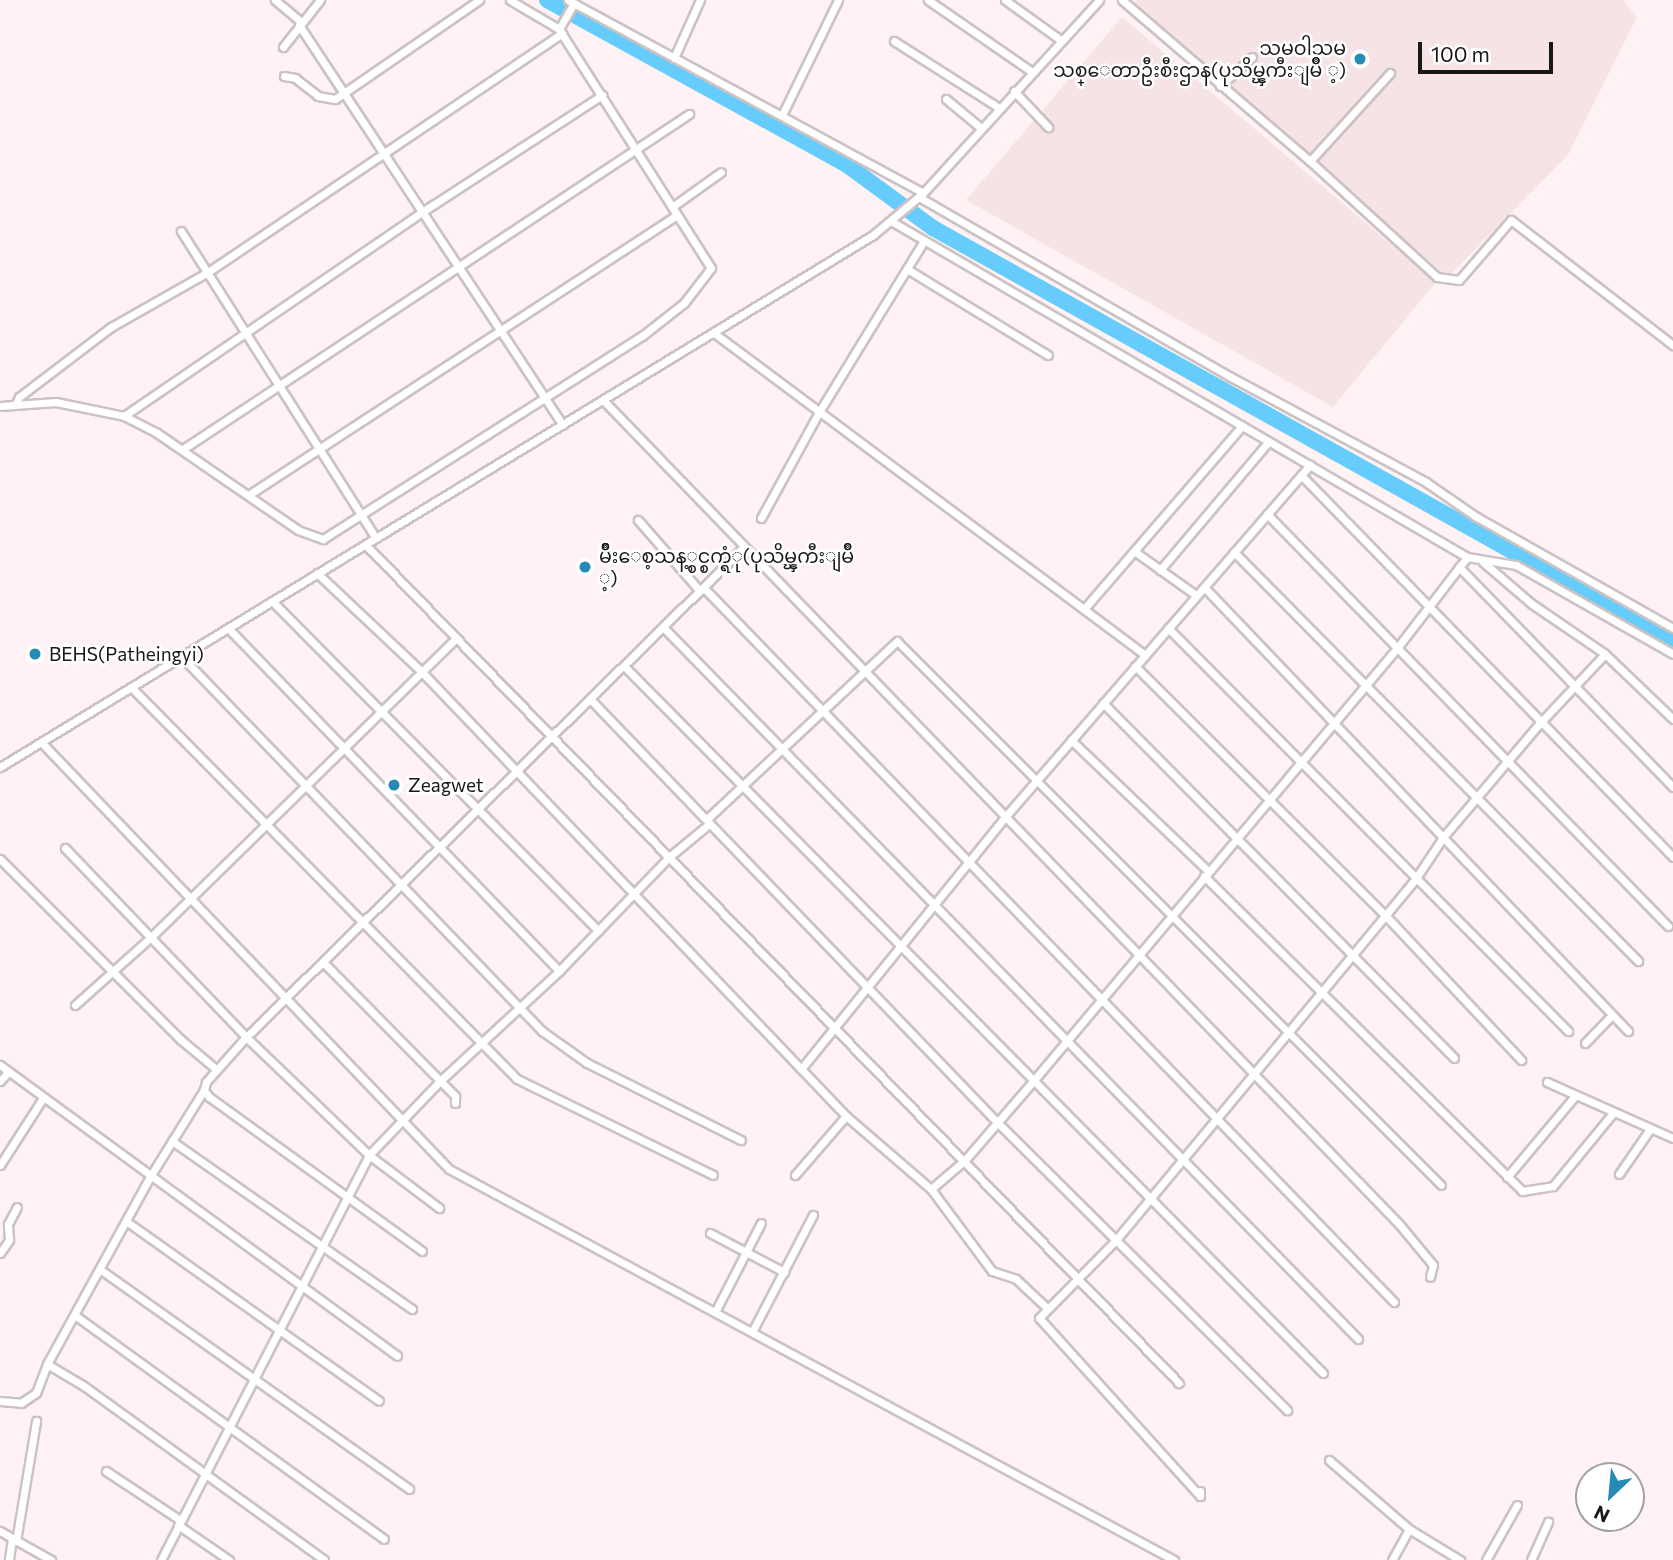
<!DOCTYPE html>
<meta charset="utf-8">
<style>
body{margin:0}
#map{position:relative;width:1673px;height:1560px;overflow:hidden;background:#fef2f4;font-family:Commissioner,"Noto Sans Myanmar",sans-serif}
div>[style]{position:absolute}
[style*='--x']{left:calc(var(--x)*1px);top:calc(var(--y)*1px);width:calc(var(--w)*1px);rotate:calc(var(--a)*1deg)}
.built>*{inset:0;background:#f6e3e6}
.river>*{height:16px;margin:-8px;padding:0 8px;transform-origin:8px;border-radius:8px;background:#65ccfc}
.roads{filter:drop-shadow(2px 0 #ccc2c3) drop-shadow(-2px 0 #ccc2c3) drop-shadow(0 2px #ccc2c3) drop-shadow(0 -2px #ccc2c3)}
.street>*{height:7px;margin:-3.5px;padding:0 3.5px;transform-origin:3.5px;border-radius:3.5px;background:#fff}
.dots>*{width:19px;height:19px;translate:-50% -50%;box-sizing:border-box;border:4px solid #fff;border-radius:50%}
span{translate:-50% -50%;white-space:nowrap;text-align:center;line-height:1.15;-webkit-text-stroke:5px #fff;paint-order:stroke}
.poi-label{font-size:19px;color:#1a1717}
.right{translate:-100% -50%;text-align:right}
.left{translate:0 -50%;text-align:left}
.north{position:absolute;left:1575px;top:1462px;width:70px;height:70px;box-sizing:border-box;background:#fff;border:2px solid #a3a2a2;border-radius:50%;rotate:206deg;font-size:19px;font-weight:700;line-height:28px;text-align:center;color:#1a1717}
.north::after{content:'';display:block;margin:auto;width:24px;height:32px;background:#258bb4;clip-path:polygon(50% 0,100% 100%,50% 72%,0 100%)}
.scale{position:absolute;left:1418px;top:42px;width:135px;height:32px;box-sizing:border-box;border:4px solid #1a1717;border-top:0;padding-left:9px;font-size:21px;line-height:24px;white-space:nowrap;color:#1a1717;-webkit-text-stroke:5px #fff;paint-order:stroke}
</style>
<div id="map">
<div class="built">
<div style="clip-path:polygon(1137px 0,1623px 0,1637px 17px,1568px 155px,1448px 277px,1133px 5px)"></div>
<div style="clip-path:polygon(1122px 17px,1436px 282px,1333px 407px,966px 200px)"></div>
</div>
<div class="river">
<div style="--x:547;--y:0;--w:342;--a:28.8"></div>
<div style="--x:847;--y:165;--w:107;--a:36.2"></div>
<div style="--x:933;--y:228;--w:847;--a:29.17"></div>
</div>
<div class="roads">
<div class="street">
<div style="--x:275;--y:0;--w:34;--a:40"></div>
<div style="--x:568;--y:0;--w:404;--a:28.5"></div>
<div style="--x:928;--y:0;--w:126;--a:34.7"></div>
<div style="--x:1005;--y:0;--w:70;--a:35.7"></div>
<div style="--x:1122;--y:0;--w:248;--a:40.6"></div>
<div style="--x:1310;--y:161;--w:172;--a:42.4"></div>
<div style="--x:1437;--y:277;--w:22;--a:8"></div>
<div style="--x:1459;--y:280;--w:79;--a:-49.1"></div>
<div style="--x:1511;--y:220;--w:205;--a:37.7"></div>
<div style="--x:299;--y:25;--w:479;--a:56.6"></div>
<div style="--x:559;--y:29;--w:30;--a:-60"></div>
<div style="--x:894;--y:41;--w:125;--a:32.5"></div>
<div style="--x:283;--y:47;--w:60;--a:-51.8"></div>
<div style="--x:674;--y:58;--w:64;--a:-65.9"></div>
<div style="--x:284;--y:76;--w:11;--a:10"></div>
<div style="--x:295;--y:78;--w:29;--a:38"></div>
<div style="--x:318;--y:96;--w:17;--a:10"></div>
<div style="--x:335;--y:99;--w:175;--a:-34.5"></div>
<div style="--x:1220;--y:86;--w:43;--a:-42.2"></div>
<div style="--x:1014;--y:91;--w:50;--a:46.6"></div>
<div style="--x:946;--y:99;--w:45;--a:39.6"></div>
<div style="--x:782;--y:115;--w:128;--a:-64"></div>
<div style="--x:1310;--y:161;--w:119;--a:-47.7"></div>
<div style="--x:919;--y:197;--w:360;--a:30"></div>
<div style="--x:1231;--y:377;--w:221;--a:28.3"></div>
<div style="--x:1426;--y:482;--w:60;--a:34.8"></div>
<div style="--x:1475;--y:516;--w:227;--a:29.5"></div>
<div style="--x:672;--y:207;--w:60;--a:-35.5"></div>
<div style="--x:891;--y:221;--w:667;--a:30.26"></div>
<div style="--x:1467;--y:557;--w:50;--a:9.3"></div>
<div style="--x:1516;--y:565;--w:180;--a:29.5"></div>
<div style="--x:181;--y:231;--w:362;--a:57.6"></div>
<div style="--x:907;--y:269;--w:165;--a:31.4"></div>
<div style="--x:714;--y:333;--w:538;--a:36.76"></div>
<div style="--x:603;--y:400;--w:1146;--a:45.99"></div>
<div style="--x:1399;--y:1224;--w:53;--a:50.3"></div>
<div style="--x:1433;--y:1265;--w:12;--a:104"></div>
<div style="--x:15;--y:405;--w:9;--a:-63"></div>
<div style="--x:19;--y:397;--w:116;--a:-37.3"></div>
<div style="--x:111;--y:327;--w:112;--a:-29.6"></div>
<div style="--x:208;--y:272;--w:427;--a:-34"></div>
<div style="--x:0;--y:406;--w:56;--a:-4.1"></div>
<div style="--x:56;--y:402;--w:69;--a:11.6"></div>
<div style="--x:124;--y:416;--w:37;--a:27"></div>
<div style="--x:157;--y:433;--w:171;--a:34.5"></div>
<div style="--x:298;--y:530;--w:27;--a:20"></div>
<div style="--x:323;--y:539;--w:378;--a:-32.5"></div>
<div style="--x:642;--y:336;--w:53;--a:-38.2"></div>
<div style="--x:684;--y:303;--w:44;--a:-52.4"></div>
<div style="--x:711;--y:268;--w:283;--a:-122.5"></div>
<div style="--x:559;--y:29;--w:57;--a:-149.4"></div>
<div style="--x:124;--y:416;--w:361;--a:-34.4"></div>
<div style="--x:422;--y:212;--w:215;--a:-33"></div>
<div style="--x:183;--y:449;--w:607;--a:-33.51"></div>
<div style="--x:1301;--y:475;--w:533;--a:45.76"></div>
<div style="--x:250;--y:494;--w:510;--a:-33.16"></div>
<div style="--x:1267;--y:514;--w:575;--a:45.78"></div>
<div style="--x:761;--y:518;--w:121;--a:-61.3"></div>
<div style="--x:819;--y:412;--w:199;--a:-58.5"></div>
<div style="--x:638;--y:520;--w:94;--a:48.9"></div>
<div style="--x:365;--y:544;--w:1169;--a:45.87"></div>
<div style="--x:1134;--y:551;--w:76;--a:35.4"></div>
<div style="--x:1234;--y:552;--w:575;--a:45.35"></div>
<div style="--x:1483;--y:562;--w:65;--a:40.6"></div>
<div style="--x:1532;--y:604;--w:88;--a:34.4"></div>
<div style="--x:1605;--y:654;--w:94;--a:43.7"></div>
<div style="--x:1459;--y:567;--w:307;--a:45.8"></div>
<div style="--x:1160;--y:570;--w:167;--a:-49.8"></div>
<div style="--x:317;--y:573;--w:141;--a:43.3"></div>
<div style="--x:420;--y:670;--w:617;--a:46.31"></div>
<div style="--x:846;--y:1116;--w:112;--a:40.7"></div>
<div style="--x:931;--y:1189;--w:102;--a:53.4"></div>
<div style="--x:992;--y:1271;--w:25;--a:18"></div>
<div style="--x:1016;--y:1279;--w:42;--a:43.1"></div>
<div style="--x:1204;--y:587;--w:614;--a:46.32"></div>
<div style="--x:704;--y:588;--w:993;--a:45.98"></div>
<div style="--x:272;--y:601;--w:464;--a:45.3"></div>
<div style="--x:1084;--y:609;--w:242;--a:-49.2"></div>
<div style="--x:663;--y:627;--w:995;--a:45.69"></div>
<div style="--x:228;--y:628;--w:477;--a:46"></div>
<div style="--x:1168;--y:628;--w:568;--a:45.21"></div>
<div style="--x:181;--y:656;--w:521;--a:46.09"></div>
<div style="--x:542;--y:1031;--w:55;--a:35.4"></div>
<div style="--x:587;--y:1063;--w:172;--a:26.6"></div>
<div style="--x:624;--y:666;--w:994;--a:45.33"></div>
<div style="--x:1135;--y:666;--w:353;--a:44.9"></div>
<div style="--x:1385;--y:915;--w:199;--a:46.8"></div>
<div style="--x:131;--y:687;--w:550;--a:45.44"></div>
<div style="--x:517;--y:1079;--w:218;--a:26.1"></div>
<div style="--x:591;--y:700;--w:586;--a:46.11"></div>
<div style="--x:997;--y:1122;--w:409;--a:44.8"></div>
<div style="--x:1103;--y:703;--w:499;--a:45.3"></div>
<div style="--x:1071;--y:740;--w:190;--a:43.7"></div>
<div style="--x:42;--y:743;--w:589;--a:46.31"></div>
<div style="--x:449;--y:1169;--w:824;--a:28.34"></div>
<div style="--x:0;--y:767;--w:1022;--a:-31.36"></div>
<div style="--x:873;--y:235;--w:65;--a:-40"></div>
<div style="--x:923;--y:193;--w:261;--a:-47.6"></div>
<div style="--x:65;--y:848;--w:262;--a:46.2"></div>
<div style="--x:246;--y:1037;--w:170;--a:43.8"></div>
<div style="--x:369;--y:1155;--w:88;--a:37.1"></div>
<div style="--x:0;--y:859;--w:255;--a:45"></div>
<div style="--x:180;--y:1039;--w:47;--a:39.8"></div>
<div style="--x:1204;--y:876;--w:448;--a:44.7"></div>
<div style="--x:1522;--y:1191;--w:31;--a:-9"></div>
<div style="--x:1553;--y:1186;--w:94;--a:-50.6"></div>
<div style="--x:324;--y:963;--w:187;--a:45.4"></div>
<div style="--x:455;--y:1096;--w:7;--a:90"></div>
<div style="--x:75;--y:1005;--w:102;--a:-41.8"></div>
<div style="--x:151;--y:937;--w:427;--a:-44.4"></div>
<div style="--x:1585;--y:1043;--w:37;--a:-46"></div>
<div style="--x:0;--y:1065;--w:492;--a:36.2"></div>
<div style="--x:801;--y:1069;--w:324;--a:-51"></div>
<div style="--x:1005;--y:817;--w:466;--a:-49.1"></div>
<div style="--x:0;--y:1081;--w:13;--a:-48"></div>
<div style="--x:1547;--y:1082;--w:138;--a:24"></div>
<div style="--x:172;--y:1141;--w:293;--a:35"></div>
<div style="--x:0;--y:1165;--w:80;--a:-57.3"></div>
<div style="--x:1619;--y:1174;--w:55;--a:-55.4"></div>
<div style="--x:795;--y:1175;--w:78;--a:-49.2"></div>
<div style="--x:1507;--y:1177;--w:106;--a:-50"></div>
<div style="--x:931;--y:1189;--w:45;--a:-40.5"></div>
<div style="--x:965;--y:1160;--w:106;--a:-49.2"></div>
<div style="--x:1034;--y:1080;--w:564;--a:-49.96"></div>
<div style="--x:1397;--y:648;--w:115;--a:-52.4"></div>
<div style="--x:126;--y:1221;--w:310;--a:35.4"></div>
<div style="--x:710;--y:1233;--w:84;--a:27.8"></div>
<div style="--x:422;--y:1251;--w:263;--a:-144.1"></div>
<div style="--x:209;--y:1097;--w:9;--a:-126"></div>
<div style="--x:204;--y:1090;--w:8;--a:-76"></div>
<div style="--x:206;--y:1082;--w:60;--a:-48.4"></div>
<div style="--x:246;--y:1037;--w:697;--a:-44.54"></div>
<div style="--x:0;--y:1253;--w:16;--a:-55"></div>
<div style="--x:9;--y:1240;--w:16;--a:-94"></div>
<div style="--x:8;--y:1224;--w:19;--a:-62"></div>
<div style="--x:101;--y:1270;--w:378;--a:35.4"></div>
<div style="--x:715;--y:1312;--w:100;--a:-62.7"></div>
<div style="--x:76;--y:1316;--w:380;--a:35.9"></div>
<div style="--x:752;--y:1332;--w:132;--a:-62.5"></div>
<div style="--x:47;--y:1364;--w:43;--a:30.7"></div>
<div style="--x:84;--y:1386;--w:296;--a:35.9"></div>
<div style="--x:0;--y:1401;--w:21;--a:5"></div>
<div style="--x:21;--y:1403;--w:18;--a:-34"></div>
<div style="--x:36;--y:1393;--w:31;--a:-69"></div>
<div style="--x:47;--y:1364;--w:216;--a:-61.2"></div>
<div style="--x:151;--y:1175;--w:100;--a:-58.1"></div>
<div style="--x:1329;--y:1460;--w:106;--a:40.8"></div>
<div style="--x:1409;--y:1529;--w:60;--a:31.3"></div>
<div style="--x:106;--y:1471;--w:89;--a:33.5"></div>
<div style="--x:1200;--y:1491;--w:5;--a:90"></div>
<div style="--x:1200;--y:1496;--w:240;--a:-132.1"></div>
<div style="--x:1039;--y:1318;--w:108;--a:-45.4"></div>
<div style="--x:1115;--y:1241;--w:472;--a:-50.3"></div>
<div style="--x:1416;--y:878;--w:50;--a:-56.3"></div>
<div style="--x:1444;--y:836;--w:147;--a:-49.7"></div>
<div style="--x:1539;--y:724;--w:96;--a:-46.7"></div>
<div style="--x:178;--y:1525;--w:62;--a:34.5"></div>
<div style="--x:0;--y:1531;--w:14;--a:30"></div>
<div style="--x:12;--y:1538;--w:22;--a:98"></div>
<div style="--x:12;--y:1538;--w:45;--a:29.4"></div>
<div style="--x:16;--y:1541;--w:122;--a:-80.5"></div>
<div style="--x:161;--y:1560;--w:455;--a:-62.8"></div>
<div style="--x:369;--y:1155;--w:103;--a:-46.2"></div>
<div style="--x:440;--y:1081;--w:162;--a:-42.7"></div>
<div style="--x:559;--y:971;--w:158;--a:-46"></div>
<div style="--x:669;--y:857;--w:52;--a:-39.5"></div>
<div style="--x:709;--y:824;--w:6;--a:-99"></div>
<div style="--x:708;--y:818;--w:259;--a:-43.1"></div>
<div style="--x:897;--y:641;--w:769;--a:45"></div>
<div style="--x:1392;--y:1560;--w:35;--a:-61"></div>
<div style="--x:1486;--y:1560;--w:63;--a:-60.6"></div>
<div style="--x:1531;--y:1560;--w:42;--a:-65.9"></div>
</div>
</div>
<div class="dots">
<div style="left:1360px;top:59px;background:#258bb4"></div>
<div style="left:585px;top:567px;background:#258bb4"></div>
<div style="left:35px;top:654px;background:#258bb4"></div>
<div style="left:394px;top:785px;background:#258bb4"></div>
</div>
<div class="poi-label">
<span class="right" style="left:1346px;top:59px">သမဝါသမ<br>သစ္ေတာဦးစီးဌာန(ပုသိမ္ၾကီးျမိဳ ့)</span>
<span class="left" style="left:599px;top:567px">မ်ိဳးေစ့သန့္စင္စက္ရံု(ပုသိမ္ၾကီးျမိဳ<br>့)</span>
<span class="left" style="left:49px;top:654px">BEHS(Patheingyi)</span>
<span class="left" style="left:408px;top:785px">Zeagwet</span>
</div>
<div class="north">N</div>
<div class="scale">100 m</div>
</div>
